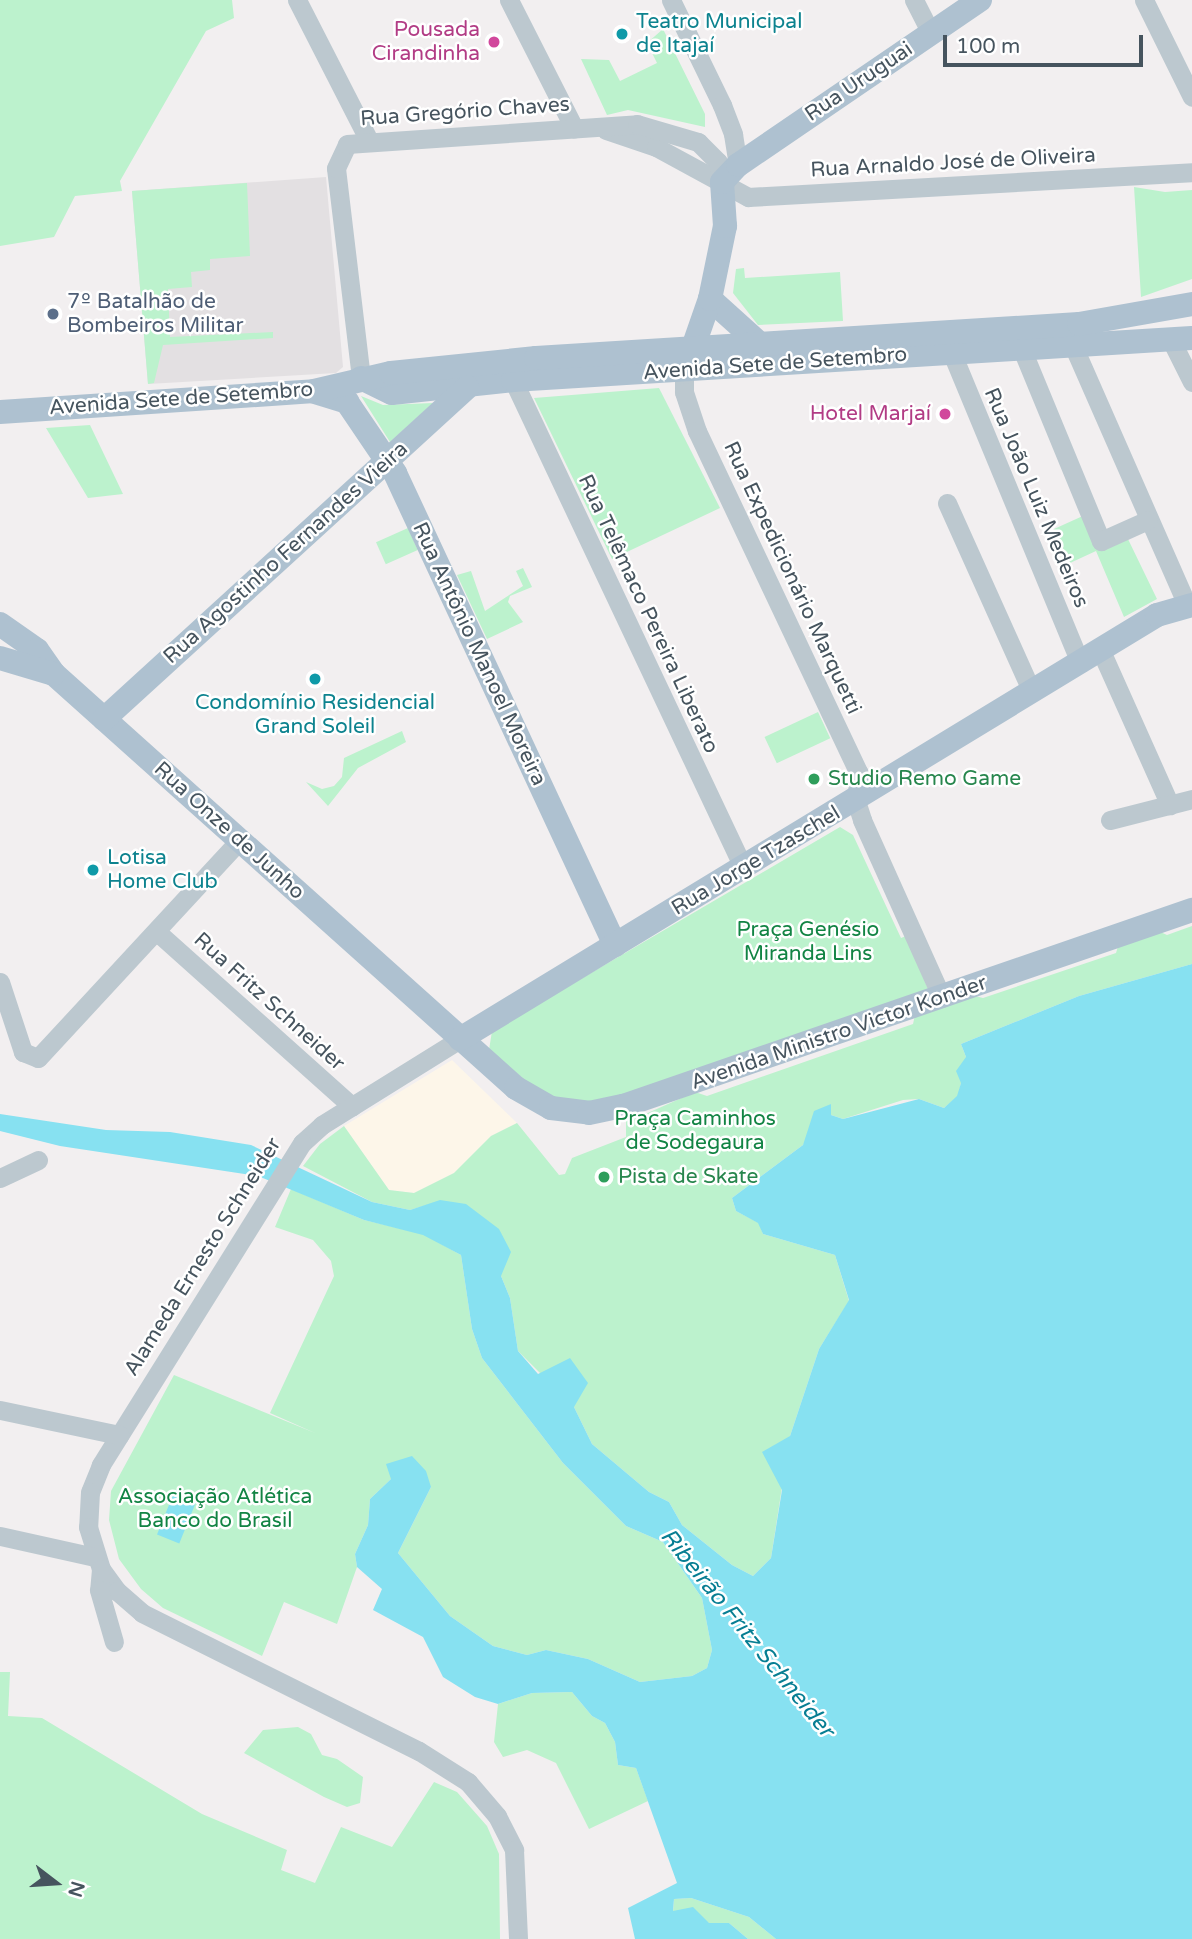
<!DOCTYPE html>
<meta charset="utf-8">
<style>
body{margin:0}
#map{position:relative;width:1192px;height:1939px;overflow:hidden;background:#f2eff0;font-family:"Varela Round",sans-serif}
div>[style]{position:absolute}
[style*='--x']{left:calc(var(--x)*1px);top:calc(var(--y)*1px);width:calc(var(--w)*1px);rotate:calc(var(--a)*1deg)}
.commercial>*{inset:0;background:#fdf6e9}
.education>*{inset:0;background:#e3e0e2}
.green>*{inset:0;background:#bcf2cd;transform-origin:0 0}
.water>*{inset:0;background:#87e1f1;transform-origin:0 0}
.minor>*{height:19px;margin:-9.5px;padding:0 9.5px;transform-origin:9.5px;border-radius:9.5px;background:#bcc8cf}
.major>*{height:24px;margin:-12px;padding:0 12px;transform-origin:12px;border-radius:12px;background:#aec1d0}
.dots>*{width:19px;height:19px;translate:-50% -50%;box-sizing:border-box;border:4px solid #fff;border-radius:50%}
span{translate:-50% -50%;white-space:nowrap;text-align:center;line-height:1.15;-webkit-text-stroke:5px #fff;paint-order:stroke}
.culture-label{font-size:21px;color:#0d838f}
.left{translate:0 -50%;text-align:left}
.hotel-label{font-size:21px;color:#b23c85}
.right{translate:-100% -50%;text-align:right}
.street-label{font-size:21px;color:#46545e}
.service-label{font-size:21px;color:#4e5e75}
.leisure-label{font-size:21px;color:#27864d}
.park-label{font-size:21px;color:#128444}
.water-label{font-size:23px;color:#077e93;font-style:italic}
.north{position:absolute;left:21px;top:1848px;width:70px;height:70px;-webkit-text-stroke:5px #fff;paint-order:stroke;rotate:107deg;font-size:19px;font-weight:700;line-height:28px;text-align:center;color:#46545e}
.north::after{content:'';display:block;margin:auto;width:24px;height:32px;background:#46545e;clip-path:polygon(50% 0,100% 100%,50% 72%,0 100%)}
.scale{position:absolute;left:943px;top:35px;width:200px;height:32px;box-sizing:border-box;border:4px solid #46545e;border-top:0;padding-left:9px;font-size:21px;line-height:24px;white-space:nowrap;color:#46545e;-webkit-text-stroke:5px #fff;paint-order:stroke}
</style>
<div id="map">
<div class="commercial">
<div style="clip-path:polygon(452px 1060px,517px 1123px,491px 1136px,454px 1173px,414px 1193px,389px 1190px,344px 1126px)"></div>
</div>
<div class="education">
<div style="clip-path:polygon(326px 177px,343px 367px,336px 373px,148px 384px,132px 191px)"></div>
</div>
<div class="green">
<div style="clip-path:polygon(0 0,232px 0,234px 18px,206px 31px,120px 181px,122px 191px,75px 196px,54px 237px,0 246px)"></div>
<div style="clip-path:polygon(663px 29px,705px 114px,705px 127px,628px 110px,607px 115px,581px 59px,609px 60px,620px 81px,657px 63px,647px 43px)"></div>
<div style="clip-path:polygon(247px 183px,250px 256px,210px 259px,210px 270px,191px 272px,192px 287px,168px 289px,170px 337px,273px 332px,273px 338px,163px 345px,154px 383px,148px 384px,132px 191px)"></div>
<div style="clip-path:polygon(1134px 187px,1165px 192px,1192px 190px,1192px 279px,1141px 297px)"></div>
<div style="clip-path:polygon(744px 268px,745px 278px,840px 272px,843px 321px,758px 325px,733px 293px,736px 269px)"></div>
<div style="clip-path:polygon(659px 388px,720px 508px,612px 559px,534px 398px)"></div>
<div style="clip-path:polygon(361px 396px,383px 405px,433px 403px,390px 442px)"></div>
<div style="clip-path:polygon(90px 425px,123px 494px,88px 498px,46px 428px)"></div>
<div style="clip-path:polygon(1085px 515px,1100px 549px,1127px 537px,1157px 599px,1124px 617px,1096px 551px,1070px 563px,1054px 529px)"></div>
<div style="left:408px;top:528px;width:24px;height:35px;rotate:66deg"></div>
<div style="clip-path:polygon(523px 568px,532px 587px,510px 596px,508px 602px,523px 622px,487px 639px,457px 575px,471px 571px,485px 611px,523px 586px,516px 571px)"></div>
<div style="left:818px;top:712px;width:29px;height:59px;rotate:65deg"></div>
<div style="clip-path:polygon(402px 731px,406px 742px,358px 768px,328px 806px,306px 782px,322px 789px,334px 786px,342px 777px,344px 758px)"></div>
<div style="clip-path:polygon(840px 827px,853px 835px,901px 938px,906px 936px,928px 989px,632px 1094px,573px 1105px,537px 1090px,489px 1050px,492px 1031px)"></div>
<div style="clip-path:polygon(1192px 926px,1192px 964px,1079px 996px,961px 1044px,966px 1057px,961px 1083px,958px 1096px,944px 1108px,919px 1099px,903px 1100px,843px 1119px,831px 1115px,831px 1104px,803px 1145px,732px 1198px,736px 1211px,759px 1223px,763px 1234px,835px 1255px,849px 1301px,819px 1349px,790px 1436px,771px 1558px,753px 1576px,732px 1565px,682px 1525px,669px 1502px,649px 1492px,592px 1444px,574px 1407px,518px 1351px,510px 1298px,501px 1276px,440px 1201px,410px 1210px,372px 1202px,303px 1166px,320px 1144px,344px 1126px,389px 1190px,414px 1193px,454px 1173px,491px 1136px,517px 1123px,559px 1175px,565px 1174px,572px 1158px,626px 1137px,626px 1117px,635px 1113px,641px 1116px,695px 1092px,707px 1096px,913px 1024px,915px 1015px,971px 995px,983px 998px,1116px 953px,1119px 943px,1156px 930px,1167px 935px)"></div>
<div style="clip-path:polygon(291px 1189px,364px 1220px,423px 1234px,461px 1255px,472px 1329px,482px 1358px,563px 1463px,626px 1526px,663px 1542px,702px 1598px,712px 1650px,707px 1668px,692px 1676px,640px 1682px,588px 1659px,546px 1650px,527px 1655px,493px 1646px,450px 1616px,398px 1553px,431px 1487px,391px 1479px,370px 1499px,368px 1525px,355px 1554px,357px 1567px,337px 1624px,284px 1602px,262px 1656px,163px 1608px,141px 1589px,119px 1559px,109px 1520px,111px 1491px,174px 1375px,315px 1433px,270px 1413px,334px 1276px,331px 1261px,313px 1240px,275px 1227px)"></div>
<div style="clip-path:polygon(0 1672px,10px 1672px,8px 1716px,42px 1718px,202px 1814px,287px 1850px,281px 1870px,315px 1883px,341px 1827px,392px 1847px,434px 1782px,457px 1792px,487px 1826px,499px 1854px,500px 1939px,0 1939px)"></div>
<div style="clip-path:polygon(572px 1692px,592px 1716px,605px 1723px,615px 1742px,618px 1765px,636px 1768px,648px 1801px,589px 1829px,556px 1763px,527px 1750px,503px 1757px,494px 1742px,498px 1704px,532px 1693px)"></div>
<div style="clip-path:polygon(298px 1727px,311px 1734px,322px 1755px,337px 1759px,363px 1777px,360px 1803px,347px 1807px,324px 1797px,244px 1753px,263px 1730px)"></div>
<div style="clip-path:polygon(691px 1898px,749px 1917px,776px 1939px,748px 1939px,729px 1923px,709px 1923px,673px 1912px,674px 1899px)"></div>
</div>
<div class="water">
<div style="clip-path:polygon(1192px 964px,1192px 1939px,776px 1939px,749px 1917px,691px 1898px,674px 1899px,673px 1911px,693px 1907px,709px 1923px,729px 1923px,748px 1939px,635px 1939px,628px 1908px,677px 1883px,636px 1768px,618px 1765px,615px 1742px,605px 1723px,592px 1716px,572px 1692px,532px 1693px,498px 1704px,475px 1697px,443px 1677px,423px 1637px,373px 1610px,382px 1589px,357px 1567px,355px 1554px,368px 1525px,370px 1499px,391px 1479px,386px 1464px,412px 1456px,426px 1471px,431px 1487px,398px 1553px,450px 1616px,493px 1646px,527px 1655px,546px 1650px,588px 1659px,640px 1682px,692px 1676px,707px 1668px,712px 1650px,702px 1598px,663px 1542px,626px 1526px,563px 1463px,482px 1358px,472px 1329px,461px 1255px,423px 1235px,364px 1220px,258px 1176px,60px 1146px,0 1131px,0 1114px,106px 1130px,170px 1132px,251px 1145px,372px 1202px,410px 1210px,440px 1200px,466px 1204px,499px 1229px,511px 1252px,501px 1276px,510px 1298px,518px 1351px,538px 1374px,570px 1358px,588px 1383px,574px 1407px,592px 1444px,649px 1492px,669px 1502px,682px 1525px,732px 1565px,753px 1576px,771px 1558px,782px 1490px,762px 1452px,790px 1436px,819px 1349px,849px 1300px,835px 1255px,763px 1234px,758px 1223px,736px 1211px,732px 1198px,803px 1145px,814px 1111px,831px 1104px,831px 1115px,843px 1119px,919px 1099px,944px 1108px,957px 1096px,961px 1083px,956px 1071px,966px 1057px,961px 1044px,1079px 996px)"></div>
<div style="left:175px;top:1490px;width:24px;height:48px;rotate:22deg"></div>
</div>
<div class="minor">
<div style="--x:297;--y:0;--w:156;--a:62.9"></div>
<div style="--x:509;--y:0;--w:144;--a:63.1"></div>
<div style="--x:671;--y:0;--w:117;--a:64.1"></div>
<div style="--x:722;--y:105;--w:31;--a:69"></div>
<div style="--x:733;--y:134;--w:31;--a:81"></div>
<div style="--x:914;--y:0;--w:37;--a:63"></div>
<div style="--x:1144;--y:0;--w:108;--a:63.7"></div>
<div style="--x:606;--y:130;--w:53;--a:18.8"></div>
<div style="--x:656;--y:147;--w:105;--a:28.5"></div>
<div style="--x:748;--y:197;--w:445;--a:-3.2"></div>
<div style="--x:1171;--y:340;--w:47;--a:63.4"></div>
<div style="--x:1072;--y:343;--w:276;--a:66.3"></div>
<div style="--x:1021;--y:347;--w:210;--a:67.6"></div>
<div style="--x:1101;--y:541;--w:51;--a:-24.1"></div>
<div style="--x:951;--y:351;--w:338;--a:67.5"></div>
<div style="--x:684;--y:372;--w:20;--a:90"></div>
<div style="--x:684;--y:392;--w:41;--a:71.6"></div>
<div style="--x:697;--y:431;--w:378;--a:64.7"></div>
<div style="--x:859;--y:773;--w:28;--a:96"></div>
<div style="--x:856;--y:801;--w:20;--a:72"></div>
<div style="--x:862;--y:820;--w:195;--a:65.8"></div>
<div style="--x:361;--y:378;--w:211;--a:-96.8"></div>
<div style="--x:336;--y:168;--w:26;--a:-65"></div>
<div style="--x:347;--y:144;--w:291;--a:-3.9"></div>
<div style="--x:637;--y:124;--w:64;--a:16.4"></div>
<div style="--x:698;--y:142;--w:28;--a:45"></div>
<div style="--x:718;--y:162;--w:20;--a:79"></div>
<div style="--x:513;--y:380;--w:539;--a:64.72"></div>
<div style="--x:947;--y:503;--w:207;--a:65.8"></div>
<div style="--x:1101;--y:651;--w:169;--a:65.9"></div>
<div style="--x:1110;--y:820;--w:85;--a:-14.4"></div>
<div style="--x:156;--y:931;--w:263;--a:41.8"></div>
<div style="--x:0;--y:982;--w:74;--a:71.8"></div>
<div style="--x:23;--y:1052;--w:16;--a:22"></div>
<div style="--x:38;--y:1058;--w:296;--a:-47.2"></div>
<div style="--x:460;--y:1039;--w:163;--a:148.1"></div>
<div style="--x:322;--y:1125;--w:27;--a:138"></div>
<div style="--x:302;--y:1143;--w:380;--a:122"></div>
<div style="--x:101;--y:1465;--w:29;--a:112"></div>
<div style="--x:90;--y:1492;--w:35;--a:93"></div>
<div style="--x:88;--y:1527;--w:44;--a:72.8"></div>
<div style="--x:101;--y:1569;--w:27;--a:54"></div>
<div style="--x:117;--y:1591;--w:33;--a:41"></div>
<div style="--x:142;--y:1613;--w:309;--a:26.5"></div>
<div style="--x:419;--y:1751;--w:58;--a:32.3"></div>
<div style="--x:468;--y:1782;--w:45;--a:49.5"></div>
<div style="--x:497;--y:1816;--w:38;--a:63"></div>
<div style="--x:514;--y:1850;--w:89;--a:87.4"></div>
<div style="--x:0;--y:1178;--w:42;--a:-25.3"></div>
<div style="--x:0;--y:1410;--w:122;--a:11.9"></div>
<div style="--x:0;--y:1536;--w:97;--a:12.5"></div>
<div style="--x:101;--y:1569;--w:21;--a:95"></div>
<div style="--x:99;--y:1590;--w:54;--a:73.9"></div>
</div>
<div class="major">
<div style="--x:710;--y:299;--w:69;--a:42"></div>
<div style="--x:688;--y:362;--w:67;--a:-70.8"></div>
<div style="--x:710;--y:299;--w:75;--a:-78.4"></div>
<div style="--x:725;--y:226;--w:44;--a:-93.9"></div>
<div style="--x:722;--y:182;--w:23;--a:-47"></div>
<div style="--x:738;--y:165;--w:293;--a:-34.3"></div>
<div style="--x:361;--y:378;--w:34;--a:26"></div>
<div style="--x:392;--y:393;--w:122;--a:-6.1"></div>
<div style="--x:513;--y:380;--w:680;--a:-3.54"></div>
<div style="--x:315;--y:392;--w:34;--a:17"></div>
<div style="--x:347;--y:402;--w:86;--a:55.9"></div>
<div style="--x:395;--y:473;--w:521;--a:65.01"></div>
<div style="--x:0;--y:412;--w:315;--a:-3.8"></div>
<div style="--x:314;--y:391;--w:79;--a:-13.2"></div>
<div style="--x:391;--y:373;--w:146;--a:-5.9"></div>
<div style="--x:536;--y:358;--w:544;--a:-3.58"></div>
<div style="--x:1079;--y:324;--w:115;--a:-10"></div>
<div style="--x:0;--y:624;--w:45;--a:35.1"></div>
<div style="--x:37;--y:650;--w:29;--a:55"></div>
<div style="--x:54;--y:674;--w:620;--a:41.86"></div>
<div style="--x:516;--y:1088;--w:40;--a:29.7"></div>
<div style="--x:551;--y:1108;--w:38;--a:7"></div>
<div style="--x:589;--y:1113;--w:35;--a:-12"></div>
<div style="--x:623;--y:1106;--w:602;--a:-19.01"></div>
<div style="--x:0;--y:658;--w:56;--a:16.5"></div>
<div style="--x:104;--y:719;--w:492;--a:-42.4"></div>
<div style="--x:460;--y:1039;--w:816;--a:-31.31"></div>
<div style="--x:1157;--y:615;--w:36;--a:-16"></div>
</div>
<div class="dots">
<div style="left:622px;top:34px;background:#0f9aa8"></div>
<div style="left:494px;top:42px;background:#d1479c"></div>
<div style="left:53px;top:314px;background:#5c6f8a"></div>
<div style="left:945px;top:414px;background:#d1479c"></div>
<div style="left:315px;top:679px;background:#0f9aa8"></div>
<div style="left:814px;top:779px;background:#2e9e5b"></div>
<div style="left:93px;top:870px;background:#0f9aa8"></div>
<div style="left:604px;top:1177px;background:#2e9e5b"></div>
</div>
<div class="culture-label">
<span class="left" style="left:636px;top:34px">Teatro Municipal<br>de Itajaí</span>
<span style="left:315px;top:715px">Condomínio Residencial<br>Grand Soleil</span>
<span class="left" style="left:107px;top:870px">Lotisa<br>Home Club</span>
</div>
<div class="hotel-label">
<span class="right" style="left:480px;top:42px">Pousada<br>Cirandinha</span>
<span class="right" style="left:931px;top:414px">Hotel Marjaí</span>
</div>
<div class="street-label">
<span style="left:859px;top:82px;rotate:-34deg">Rua Uruguai</span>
<span style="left:465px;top:112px;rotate:-4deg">Rua Gregório Chaves</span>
<span style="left:953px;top:163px;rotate:-3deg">Rua Arnaldo José de Oliveira</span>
<span style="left:775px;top:364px;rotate:-4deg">Avenida Sete de Setembro</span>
<span style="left:181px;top:399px;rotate:-4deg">Avenida Sete de Setembro</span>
<span style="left:1036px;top:498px;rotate:67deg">Rua João Luiz Medeiros</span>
<span style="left:286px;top:553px;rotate:-42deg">Rua Agostinho Fernandes Vieira</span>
<span style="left:792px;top:578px;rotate:65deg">Rua Expedicionário Marquetti</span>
<span style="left:648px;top:614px;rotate:65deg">Rua Telêmaco Pereira Liberato</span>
<span style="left:479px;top:654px;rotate:65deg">Rua Antônio Manoel Moreira</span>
<span style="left:229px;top:831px;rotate:42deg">Rua Onze de Junho</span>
<span style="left:756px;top:861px;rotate:-31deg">Rua Jorge Tzaschel</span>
<span style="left:269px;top:1002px;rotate:42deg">Rua Fritz Schneider</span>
<span style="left:839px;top:1033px;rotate:-19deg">Avenida Ministro Victor Konder</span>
<span style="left:203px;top:1257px;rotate:-58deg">Alameda Ernesto Schneider</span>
</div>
<div class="service-label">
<span class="left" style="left:67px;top:314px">7º Batalhão de<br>Bombeiros Militar</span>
</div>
<div class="leisure-label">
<span class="left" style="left:828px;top:779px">Studio Remo Game</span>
<span class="left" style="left:618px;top:1177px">Pista de Skate</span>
</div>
<div class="park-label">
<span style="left:808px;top:942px">Praça Genésio<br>Miranda Lins</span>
<span style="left:695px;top:1131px">Praça Caminhos<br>de Sodegaura</span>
<span style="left:215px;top:1509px">Associação Atlética<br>Banco do Brasil</span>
</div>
<div class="water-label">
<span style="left:747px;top:1633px;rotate:51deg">Ribeirão Fritz Schneider</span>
</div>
<div class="north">N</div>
<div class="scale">100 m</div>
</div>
